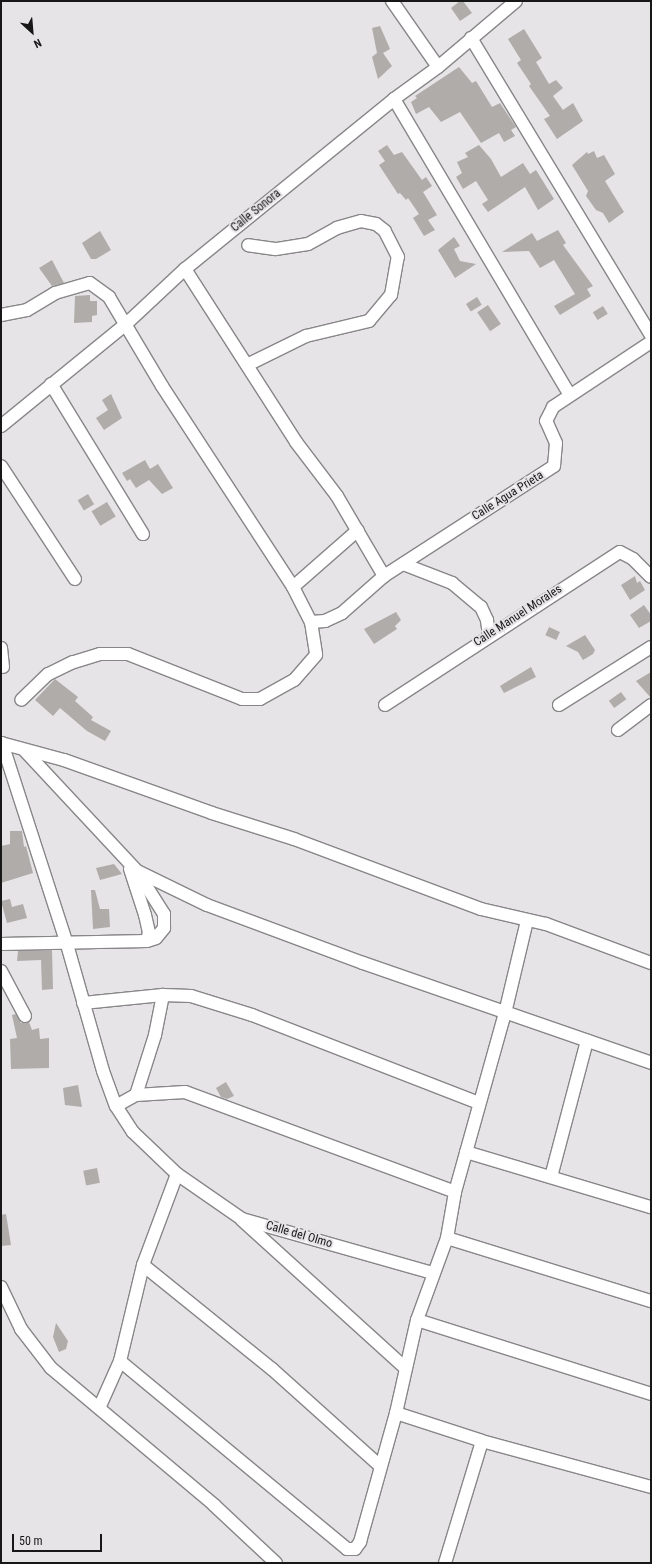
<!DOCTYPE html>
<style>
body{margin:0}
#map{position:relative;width:652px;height:1564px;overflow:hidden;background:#e6e4e6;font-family:"Roboto Condensed",sans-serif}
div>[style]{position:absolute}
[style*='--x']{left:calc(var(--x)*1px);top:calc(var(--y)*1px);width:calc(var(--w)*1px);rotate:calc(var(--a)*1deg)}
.building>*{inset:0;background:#afacaa;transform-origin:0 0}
.roads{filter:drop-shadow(1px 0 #888688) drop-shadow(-1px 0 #888688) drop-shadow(0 1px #888688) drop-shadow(0 -1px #888688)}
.minor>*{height:12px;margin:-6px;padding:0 6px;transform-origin:6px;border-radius:6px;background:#fff}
span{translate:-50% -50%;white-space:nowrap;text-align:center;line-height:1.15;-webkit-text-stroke:4px #e6e4e6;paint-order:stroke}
.street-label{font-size:12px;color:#181718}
.frame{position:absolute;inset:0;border:2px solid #181718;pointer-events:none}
.north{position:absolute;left:12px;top:12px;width:40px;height:40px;-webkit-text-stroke:3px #e6e4e6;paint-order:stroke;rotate:154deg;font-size:11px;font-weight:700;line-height:16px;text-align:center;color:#181718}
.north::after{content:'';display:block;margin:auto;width:14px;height:18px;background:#181718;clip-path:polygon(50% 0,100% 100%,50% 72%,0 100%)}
.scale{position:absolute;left:12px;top:1534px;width:90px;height:18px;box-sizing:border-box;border:2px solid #181718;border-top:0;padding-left:5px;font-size:12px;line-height:14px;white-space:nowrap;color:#181718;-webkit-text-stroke:3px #e6e4e6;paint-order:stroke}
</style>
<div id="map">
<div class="building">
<div style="clip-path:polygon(460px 1px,463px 1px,472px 13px,460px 21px,451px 8px)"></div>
<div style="clip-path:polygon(380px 26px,390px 49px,383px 53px,392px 66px,378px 79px,372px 57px,377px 53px,372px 28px)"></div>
<div style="clip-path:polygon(524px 29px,542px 58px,536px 62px,549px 84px,556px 80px,563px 88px,553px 96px,563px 110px,573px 103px,583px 121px,557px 139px,544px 119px,550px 116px,529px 86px,531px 84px,517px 63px,521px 60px,508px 39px)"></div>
<div style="clip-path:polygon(459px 67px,472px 83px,476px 81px,492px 107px,500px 103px,516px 127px,511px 130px,515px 136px,504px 142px,499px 133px,481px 143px,460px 112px,441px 122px,429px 107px,416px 114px,411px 102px,417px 98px,415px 96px)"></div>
<div style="clip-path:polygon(387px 145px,394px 155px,402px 152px,422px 180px,426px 177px,432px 186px,423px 192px,437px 215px,428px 220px,435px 230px,424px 236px,413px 218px,419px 214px,408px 198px,406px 200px,400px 193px,398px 194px,379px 165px,385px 161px,378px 151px)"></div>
<div style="clip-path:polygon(479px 145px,491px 159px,501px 177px,523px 163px,530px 174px,536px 170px,554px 199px,538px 210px,525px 187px,488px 212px,482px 204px,488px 200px,476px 181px,463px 189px,456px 177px,462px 173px,457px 162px,468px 157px,465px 153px)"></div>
<div style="clip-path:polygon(594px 151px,597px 158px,604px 155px,615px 174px,605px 181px,624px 212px,609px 223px,603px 213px,596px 210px,586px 196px,588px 191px,572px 165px,587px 152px,588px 154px)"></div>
<div style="clip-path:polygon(558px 230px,566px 243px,563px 245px,593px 286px,587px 289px,591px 296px,560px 315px,554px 306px,575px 294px,554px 260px,540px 268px,529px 251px,502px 252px,532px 233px,537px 241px)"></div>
<div style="clip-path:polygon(100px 231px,111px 250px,96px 259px,91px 259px,82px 243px)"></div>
<div style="clip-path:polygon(454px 237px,460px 246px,454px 249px,460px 261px,476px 264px,455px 278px,438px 250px)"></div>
<div style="clip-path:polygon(52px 260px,64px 283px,52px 286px,39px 268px)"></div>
<div style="clip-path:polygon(90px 295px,90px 301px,97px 301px,97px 315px,92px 316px,92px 322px,74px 323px,75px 296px)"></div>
<div style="left:477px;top:297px;width:9px;height:13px;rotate:58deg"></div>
<div style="left:488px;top:305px;width:23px;height:13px;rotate:56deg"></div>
<div style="left:603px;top:306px;width:9px;height:12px;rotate:58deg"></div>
<div style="clip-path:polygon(111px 394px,122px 418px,104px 430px,96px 418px,108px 410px,102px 400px)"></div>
<div style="clip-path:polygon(145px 460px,150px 469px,158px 464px,173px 488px,162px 494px,149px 480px,136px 488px,130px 479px,127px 481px,122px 473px)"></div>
<div style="left:88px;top:494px;width:12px;height:12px;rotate:59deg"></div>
<div style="left:107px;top:502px;width:17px;height:18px;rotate:59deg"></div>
<div style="clip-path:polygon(635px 576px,637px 583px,640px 581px,645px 590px,630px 600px,621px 585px)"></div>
<div style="clip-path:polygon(644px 605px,651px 615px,651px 621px,639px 628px,630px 615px)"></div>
<div style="clip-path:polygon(396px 612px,401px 620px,395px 626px,397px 629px,374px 644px,364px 629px)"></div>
<div style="left:549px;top:627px;width:12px;height:9px;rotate:24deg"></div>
<div style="clip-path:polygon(585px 635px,595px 650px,593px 654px,583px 660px,578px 652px,566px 646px)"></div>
<div style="clip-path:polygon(531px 667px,536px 677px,504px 693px,500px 686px)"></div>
<div style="clip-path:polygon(651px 672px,651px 698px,636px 681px)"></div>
<div style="clip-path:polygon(55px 679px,78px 697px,75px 701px,93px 717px,91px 720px,111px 731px,105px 741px,87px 731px,60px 708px,53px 716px,35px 700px)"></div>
<div style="left:621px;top:692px;width:9px;height:15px;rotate:54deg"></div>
<div style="clip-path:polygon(10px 831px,22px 831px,24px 847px,26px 846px,33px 873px,1px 883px,1px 846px,10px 844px)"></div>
<div style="clip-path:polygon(114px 864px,122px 874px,100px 880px,96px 868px)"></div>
<div style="clip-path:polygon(91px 890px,95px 890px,100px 909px,109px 909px,110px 927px,93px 929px)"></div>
<div style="clip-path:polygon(10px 899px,12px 907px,23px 904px,27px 918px,7px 923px,1px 901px)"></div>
<div style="clip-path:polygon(52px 950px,53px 989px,42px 990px,41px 960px,17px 961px,18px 951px)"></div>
<div style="clip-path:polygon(16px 1014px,21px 1023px,29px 1022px,32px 1030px,39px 1028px,40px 1039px,49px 1038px,49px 1068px,11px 1069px,10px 1039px,17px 1038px,12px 1015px)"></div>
<div style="clip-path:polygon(226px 1082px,234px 1096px,227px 1099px,221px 1097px,216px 1088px)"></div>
<div style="clip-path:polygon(78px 1085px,82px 1107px,65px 1105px,63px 1088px)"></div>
<div style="left:97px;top:1168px;width:15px;height:14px;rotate:79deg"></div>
<div style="clip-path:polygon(6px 1214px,11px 1245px,1px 1246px,1px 1215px)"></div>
<div style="clip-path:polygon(56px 1323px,68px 1341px,66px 1349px,59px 1352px,53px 1337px)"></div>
</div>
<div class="roads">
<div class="minor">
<div style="--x:392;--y:1;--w:80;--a:55.1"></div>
<div style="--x:471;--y:38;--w:347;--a:58.8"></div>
<div style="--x:394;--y:99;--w:344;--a:59.3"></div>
<div style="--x:185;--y:269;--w:206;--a:57.3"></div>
<div style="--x:296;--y:442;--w:68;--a:52.8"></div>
<div style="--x:337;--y:496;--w:93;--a:59.6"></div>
<div style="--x:1;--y:315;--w:26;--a:-11"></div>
<div style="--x:27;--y:310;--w:33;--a:-31"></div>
<div style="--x:55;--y:293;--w:36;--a:-16"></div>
<div style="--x:90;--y:283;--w:24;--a:36"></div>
<div style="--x:109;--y:297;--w:104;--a:59.2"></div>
<div style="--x:162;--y:386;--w:240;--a:56.9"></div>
<div style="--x:293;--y:587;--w:39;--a:63"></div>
<div style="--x:311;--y:622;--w:33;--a:81"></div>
<div style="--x:316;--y:655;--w:33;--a:131"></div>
<div style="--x:294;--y:680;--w:39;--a:151"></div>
<div style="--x:260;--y:699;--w:18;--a:180"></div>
<div style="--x:242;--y:699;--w:123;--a:-158.5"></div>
<div style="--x:128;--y:654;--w:28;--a:180"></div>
<div style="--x:100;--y:654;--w:28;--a:163"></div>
<div style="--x:73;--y:662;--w:28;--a:154"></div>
<div style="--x:48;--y:674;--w:37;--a:136"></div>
<div style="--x:247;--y:365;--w:66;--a:-26.2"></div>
<div style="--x:306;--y:336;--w:65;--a:-13.4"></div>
<div style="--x:369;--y:321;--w:34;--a:-50"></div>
<div style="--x:391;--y:295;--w:39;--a:-80"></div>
<div style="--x:398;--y:257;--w:29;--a:-117"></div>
<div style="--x:385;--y:231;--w:11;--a:-142"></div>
<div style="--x:376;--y:224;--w:15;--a:-169"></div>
<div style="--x:361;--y:221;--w:25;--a:164"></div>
<div style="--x:337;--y:228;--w:33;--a:151"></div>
<div style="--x:308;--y:244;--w:33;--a:171"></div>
<div style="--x:275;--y:249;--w:27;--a:-172"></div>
<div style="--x:51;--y:384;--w:176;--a:58.5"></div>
<div style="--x:1;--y:426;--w:161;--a:-39.2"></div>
<div style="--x:126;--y:324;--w:81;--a:-43"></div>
<div style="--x:185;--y:269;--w:269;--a:-39.1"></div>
<div style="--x:394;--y:99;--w:54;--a:-36"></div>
<div style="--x:438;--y:67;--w:102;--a:-40.2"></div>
<div style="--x:1;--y:466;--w:135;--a:56.8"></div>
<div style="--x:403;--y:564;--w:53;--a:21.2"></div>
<div style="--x:452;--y:583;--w:38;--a:40"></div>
<div style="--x:481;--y:607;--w:14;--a:65"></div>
<div style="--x:487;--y:620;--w:16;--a:83"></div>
<div style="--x:293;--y:587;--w:86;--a:-41.2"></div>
<div style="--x:311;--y:622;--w:14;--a:-4"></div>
<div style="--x:325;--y:621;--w:19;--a:-25"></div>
<div style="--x:342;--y:613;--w:56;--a:-41.4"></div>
<div style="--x:384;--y:576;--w:202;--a:-32.9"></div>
<div style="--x:554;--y:466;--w:23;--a:-85"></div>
<div style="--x:556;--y:443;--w:24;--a:-114"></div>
<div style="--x:546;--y:421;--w:16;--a:-63"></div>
<div style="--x:553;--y:407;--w:118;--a:-33.6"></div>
<div style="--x:1;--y:648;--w:19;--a:84"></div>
<div style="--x:385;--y:705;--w:280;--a:-33.1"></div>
<div style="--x:620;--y:552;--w:15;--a:28"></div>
<div style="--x:633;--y:559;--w:25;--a:45"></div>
<div style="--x:559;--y:705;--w:109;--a:-32.2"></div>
<div style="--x:618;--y:730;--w:41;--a:-37.1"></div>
<div style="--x:1;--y:743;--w:65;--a:15.1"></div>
<div style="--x:64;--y:760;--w:157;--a:19.7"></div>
<div style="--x:212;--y:813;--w:86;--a:17.6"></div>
<div style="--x:294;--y:839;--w:200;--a:20.5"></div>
<div style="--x:481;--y:909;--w:67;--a:13"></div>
<div style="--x:546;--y:924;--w:112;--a:20.4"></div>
<div style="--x:2;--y:743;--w:208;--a:72.1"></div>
<div style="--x:66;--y:941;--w:135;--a:74.1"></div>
<div style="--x:103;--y:1071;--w:37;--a:70"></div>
<div style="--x:116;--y:1106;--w:31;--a:57"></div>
<div style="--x:133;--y:1132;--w:61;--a:43.7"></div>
<div style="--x:177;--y:1174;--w:79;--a:34.7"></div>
<div style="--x:242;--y:1219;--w:198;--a:15.8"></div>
<div style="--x:25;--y:751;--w:164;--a:47"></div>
<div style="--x:137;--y:871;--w:78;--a:25.9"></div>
<div style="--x:207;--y:905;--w:166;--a:20.4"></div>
<div style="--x:363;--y:963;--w:305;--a:19.1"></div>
<div style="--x:130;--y:869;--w:48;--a:71.9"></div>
<div style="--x:145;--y:915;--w:17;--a:77"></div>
<div style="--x:149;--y:932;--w:9;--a:103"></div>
<div style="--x:1;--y:944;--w:146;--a:-1.2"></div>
<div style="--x:147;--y:941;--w:9;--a:-18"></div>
<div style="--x:156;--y:938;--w:13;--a:-51"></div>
<div style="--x:164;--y:928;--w:14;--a:-90"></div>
<div style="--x:164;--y:914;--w:49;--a:-122.4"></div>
<div style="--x:1;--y:971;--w:51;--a:61.9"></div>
<div style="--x:83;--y:1003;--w:80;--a:-5.7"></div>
<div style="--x:163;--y:995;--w:28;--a:2"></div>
<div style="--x:191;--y:996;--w:64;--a:17.3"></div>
<div style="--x:252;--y:1015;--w:243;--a:21.2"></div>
<div style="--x:136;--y:1095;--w:63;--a:-72.4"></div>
<div style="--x:155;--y:1035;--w:41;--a:-78.7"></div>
<div style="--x:116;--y:1106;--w:23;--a:-29"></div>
<div style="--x:136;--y:1095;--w:49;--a:-3.5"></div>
<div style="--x:185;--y:1092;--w:288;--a:20.3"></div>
<div style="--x:466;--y:1152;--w:193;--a:16.6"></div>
<div style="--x:551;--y:1177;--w:141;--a:-75.2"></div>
<div style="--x:242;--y:1220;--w:220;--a:42.2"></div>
<div style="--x:447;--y:1238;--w:214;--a:17.2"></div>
<div style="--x:143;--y:1265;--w:166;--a:38.9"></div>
<div style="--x:272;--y:1369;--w:145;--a:41.9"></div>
<div style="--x:1;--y:1287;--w:47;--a:64.5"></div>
<div style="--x:21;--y:1329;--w:49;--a:52.4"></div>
<div style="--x:51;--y:1368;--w:213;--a:40"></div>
<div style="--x:214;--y:1505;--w:85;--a:43.1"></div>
<div style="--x:417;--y:1320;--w:245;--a:17.5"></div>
<div style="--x:120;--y:1361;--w:295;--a:39.6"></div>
<div style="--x:347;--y:1549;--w:8;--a:0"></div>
<div style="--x:355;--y:1549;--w:9;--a:-54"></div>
<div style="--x:360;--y:1542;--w:134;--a:-74.4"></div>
<div style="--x:396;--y:1413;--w:95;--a:-77.3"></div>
<div style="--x:417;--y:1320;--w:87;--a:-69.9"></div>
<div style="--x:447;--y:1238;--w:47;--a:-80.1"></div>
<div style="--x:455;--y:1192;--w:186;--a:-74.4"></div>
<div style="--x:505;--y:1013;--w:95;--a:-76.6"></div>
<div style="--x:100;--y:1406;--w:49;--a:-66"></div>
<div style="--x:120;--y:1361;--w:99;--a:-76.5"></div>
<div style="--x:143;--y:1265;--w:97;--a:-69.5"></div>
<div style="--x:396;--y:1413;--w:90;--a:18"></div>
<div style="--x:482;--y:1441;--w:175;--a:15.2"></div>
<div style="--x:445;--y:1563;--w:127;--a:-73.1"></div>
</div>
</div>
<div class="street-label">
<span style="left:256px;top:211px;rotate:-39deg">Calle Sonora</span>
<span style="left:508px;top:496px;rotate:-32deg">Calle Agua Prieta</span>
<span style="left:518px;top:616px;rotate:-33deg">Calle Manuel Morales</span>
<span style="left:299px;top:1235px;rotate:16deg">Calle del Olmo</span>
</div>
<div class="frame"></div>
<div class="north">N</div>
<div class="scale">50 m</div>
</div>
